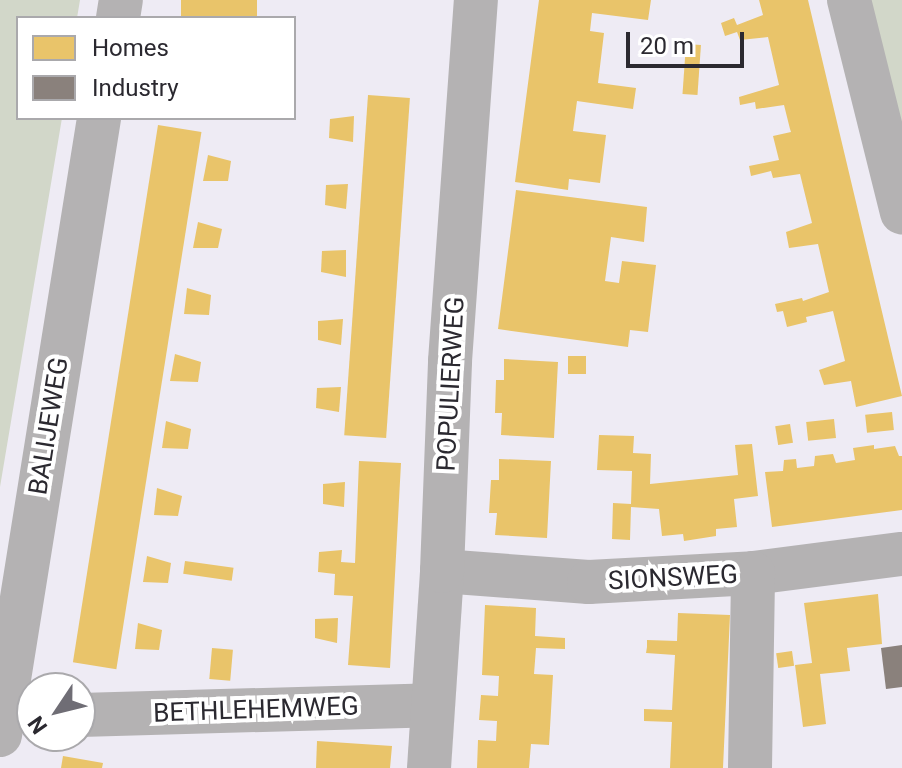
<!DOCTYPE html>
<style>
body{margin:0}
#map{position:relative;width:902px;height:768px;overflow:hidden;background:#eeebf4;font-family:Roboto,sans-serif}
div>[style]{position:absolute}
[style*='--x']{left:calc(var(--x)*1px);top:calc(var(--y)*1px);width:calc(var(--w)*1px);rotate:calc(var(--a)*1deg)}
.green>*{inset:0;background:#d2d7c9}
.homes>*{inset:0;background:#e9c46a;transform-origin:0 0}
.industry>*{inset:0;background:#8a817c}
.street>*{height:44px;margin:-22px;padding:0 22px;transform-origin:22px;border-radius:22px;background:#b4b2b3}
span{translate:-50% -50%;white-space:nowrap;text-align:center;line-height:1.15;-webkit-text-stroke:8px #fff;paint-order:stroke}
.street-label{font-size:26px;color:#2b2930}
.legend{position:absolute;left:16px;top:16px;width:280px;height:104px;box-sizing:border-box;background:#fff;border:2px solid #aaa9ac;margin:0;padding:10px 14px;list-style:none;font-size:24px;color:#2b2930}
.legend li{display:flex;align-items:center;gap:16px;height:40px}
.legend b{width:40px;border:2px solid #aaa9ac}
.north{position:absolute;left:16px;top:672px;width:80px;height:80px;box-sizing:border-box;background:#fff;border:2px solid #aaa9ac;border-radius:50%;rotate:235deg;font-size:22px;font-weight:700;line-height:32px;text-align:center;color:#2b2930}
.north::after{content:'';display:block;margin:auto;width:28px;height:36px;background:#6f6d75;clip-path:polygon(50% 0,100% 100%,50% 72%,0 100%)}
.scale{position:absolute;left:626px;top:32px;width:118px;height:36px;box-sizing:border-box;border:4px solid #2b2930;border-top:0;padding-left:10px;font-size:24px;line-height:28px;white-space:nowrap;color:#2b2930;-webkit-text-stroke:6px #fff;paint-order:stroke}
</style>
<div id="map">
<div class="green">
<div style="clip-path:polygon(0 0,80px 0,77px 18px,18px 18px,18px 118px,62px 118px,0 487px)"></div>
<div style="clip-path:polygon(869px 0,902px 0,902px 136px)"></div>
</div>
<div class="homes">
<div style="left:181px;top:0;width:76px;height:19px"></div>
<div style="clip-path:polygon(539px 0,651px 0,648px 20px,592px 13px,590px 31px,604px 33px,598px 83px,636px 88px,633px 109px,577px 101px,573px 131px,606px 135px,600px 183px,569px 179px,568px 190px,515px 182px)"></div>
<div style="clip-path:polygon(759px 0,808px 0,902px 396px,856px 407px,851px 381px,824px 385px,819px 370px,845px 361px,833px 311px,806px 317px,807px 322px,787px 327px,783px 311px,777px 312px,775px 304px,802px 298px,803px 301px,829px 292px,818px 244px,789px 248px,786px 232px,812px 223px,800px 174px,773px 178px,771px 171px,751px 176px,749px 166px,779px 160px,773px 136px,791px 132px,790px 129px,784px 105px,756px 109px,755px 102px,740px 105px,739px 97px,779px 85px,768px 37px,740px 40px,737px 32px,725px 36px,721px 23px,734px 18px,737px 25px,763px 15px)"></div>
<div style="left:686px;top:44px;width:15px;height:50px;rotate:4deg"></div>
<div style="left:368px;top:95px;width:42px;height:341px;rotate:4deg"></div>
<div style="clip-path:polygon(354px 116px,353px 142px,329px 138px,330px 119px)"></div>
<div style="left:158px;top:125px;width:44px;height:544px;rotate:9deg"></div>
<div style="clip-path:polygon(208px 155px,231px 161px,228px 181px,203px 181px)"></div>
<div style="clip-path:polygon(348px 184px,346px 209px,325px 205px,326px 185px)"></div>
<div style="clip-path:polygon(516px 190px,647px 207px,644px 242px,611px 237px,605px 281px,619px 283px,622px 261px,656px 265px,648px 332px,630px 330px,628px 347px,498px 329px)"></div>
<div style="clip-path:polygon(198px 222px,222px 229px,218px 248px,193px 248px)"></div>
<div style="clip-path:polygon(346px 250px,346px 277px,321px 272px,322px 251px)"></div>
<div style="clip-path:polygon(187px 288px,211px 295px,209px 315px,184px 314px)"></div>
<div style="clip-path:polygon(343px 319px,341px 345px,318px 340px,318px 321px)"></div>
<div style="clip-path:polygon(175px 354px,201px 362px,198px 382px,170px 381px)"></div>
<div style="left:568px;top:356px;width:18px;height:18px"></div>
<div style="clip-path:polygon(504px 359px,558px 362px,554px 438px,501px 435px,502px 413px,495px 413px,496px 380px,504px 380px)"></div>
<div style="clip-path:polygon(341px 387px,339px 412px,316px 408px,317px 388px)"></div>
<div style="left:892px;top:412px;width:18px;height:27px;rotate:84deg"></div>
<div style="left:834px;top:419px;width:19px;height:28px;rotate:84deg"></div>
<div style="clip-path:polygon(166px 421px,191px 429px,188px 449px,162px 448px)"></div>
<div style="left:790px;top:424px;width:19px;height:15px;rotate:81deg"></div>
<div style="clip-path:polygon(599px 435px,634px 436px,633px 453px,651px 454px,650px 484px,738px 475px,735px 445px,752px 444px,758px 496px,734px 499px,737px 527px,716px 529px,716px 536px,684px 541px,683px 534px,662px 536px,659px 509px,631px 507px,630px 540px,612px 539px,613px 503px,631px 504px,632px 471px,597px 470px)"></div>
<div style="clip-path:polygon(874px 445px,874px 449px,895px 446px,899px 456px,902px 456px,902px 510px,772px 527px,765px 472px,783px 471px,784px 460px,796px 459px,797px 468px,814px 466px,815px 456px,833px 454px,836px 463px,855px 460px,853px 448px)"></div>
<div style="clip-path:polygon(499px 459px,551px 461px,547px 538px,495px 535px,497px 513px,489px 513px,491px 480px,499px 480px)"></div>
<div style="clip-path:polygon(359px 461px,401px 463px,390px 668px,348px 665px,353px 596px,334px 595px,335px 574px,318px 572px,319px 552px,342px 550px,341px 562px,355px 563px)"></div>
<div style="clip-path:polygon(345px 482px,344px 507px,323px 504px,323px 484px)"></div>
<div style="clip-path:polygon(157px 488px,182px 496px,178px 516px,154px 515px)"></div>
<div style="clip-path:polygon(147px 556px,171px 563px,168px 583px,143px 582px)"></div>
<div style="left:185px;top:561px;width:49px;height:13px;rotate:8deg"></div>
<div style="clip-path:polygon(878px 594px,882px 644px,847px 648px,850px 671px,820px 674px,826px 724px,803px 727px,795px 665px,812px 663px,804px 603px)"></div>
<div style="clip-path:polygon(485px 605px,536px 608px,535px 636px,565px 638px,565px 649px,536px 648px,534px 674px,553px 675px,551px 711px,549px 745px,531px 744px,529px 768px,477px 768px,478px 740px,496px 741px,497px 721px,479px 720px,481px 695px,498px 696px,499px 676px,482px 675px)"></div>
<div style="clip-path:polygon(678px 613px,730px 615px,723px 768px,670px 768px,672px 722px,644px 721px,644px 709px,672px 710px,675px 655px,646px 653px,647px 647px,647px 640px,677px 641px)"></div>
<div style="clip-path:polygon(338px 618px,337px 643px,315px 638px,315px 619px)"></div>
<div style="clip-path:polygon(138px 623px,162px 630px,159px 650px,135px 649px)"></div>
<div style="left:212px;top:648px;width:21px;height:31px;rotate:5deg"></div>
<div style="left:792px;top:651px;width:15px;height:16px;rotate:82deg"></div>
<div style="clip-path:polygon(317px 741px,392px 746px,390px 768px,316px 768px)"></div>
<div style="clip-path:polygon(63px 756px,103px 763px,102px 768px,61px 768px)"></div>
</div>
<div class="industry">
<div style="clip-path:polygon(902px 645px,902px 687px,886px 689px,881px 648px)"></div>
</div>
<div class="street">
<div style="--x:849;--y:0;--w:219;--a:76"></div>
<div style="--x:118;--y:18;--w:18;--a:-81"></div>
<div style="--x:442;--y:571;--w:147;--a:4.3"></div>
<div style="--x:589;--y:582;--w:164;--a:-3.1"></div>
<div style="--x:753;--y:573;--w:150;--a:-7.3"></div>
<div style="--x:80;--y:715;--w:352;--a:-1.6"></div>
<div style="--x:0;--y:735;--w:625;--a:-80.88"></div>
<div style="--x:429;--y:768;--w:197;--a:-86.2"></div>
<div style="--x:442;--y:571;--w:210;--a:-87.8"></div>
<div style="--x:450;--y:361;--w:362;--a:-85.9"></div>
<div style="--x:750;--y:768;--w:195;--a:-89.1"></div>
</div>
<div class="street-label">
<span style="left:451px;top:384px;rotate:-87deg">POPULIERWEG</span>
<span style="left:49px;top:426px;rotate:-81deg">BALIJEWEG</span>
<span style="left:673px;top:578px;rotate:-3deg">SIONSWEG</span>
<span style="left:256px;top:710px;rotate:-2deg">BETHLEHEMWEG</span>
</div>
<ul class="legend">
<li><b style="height:22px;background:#e9c46a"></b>Homes</li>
<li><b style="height:22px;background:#8a817c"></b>Industry</li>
</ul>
<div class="north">N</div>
<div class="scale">20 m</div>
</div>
